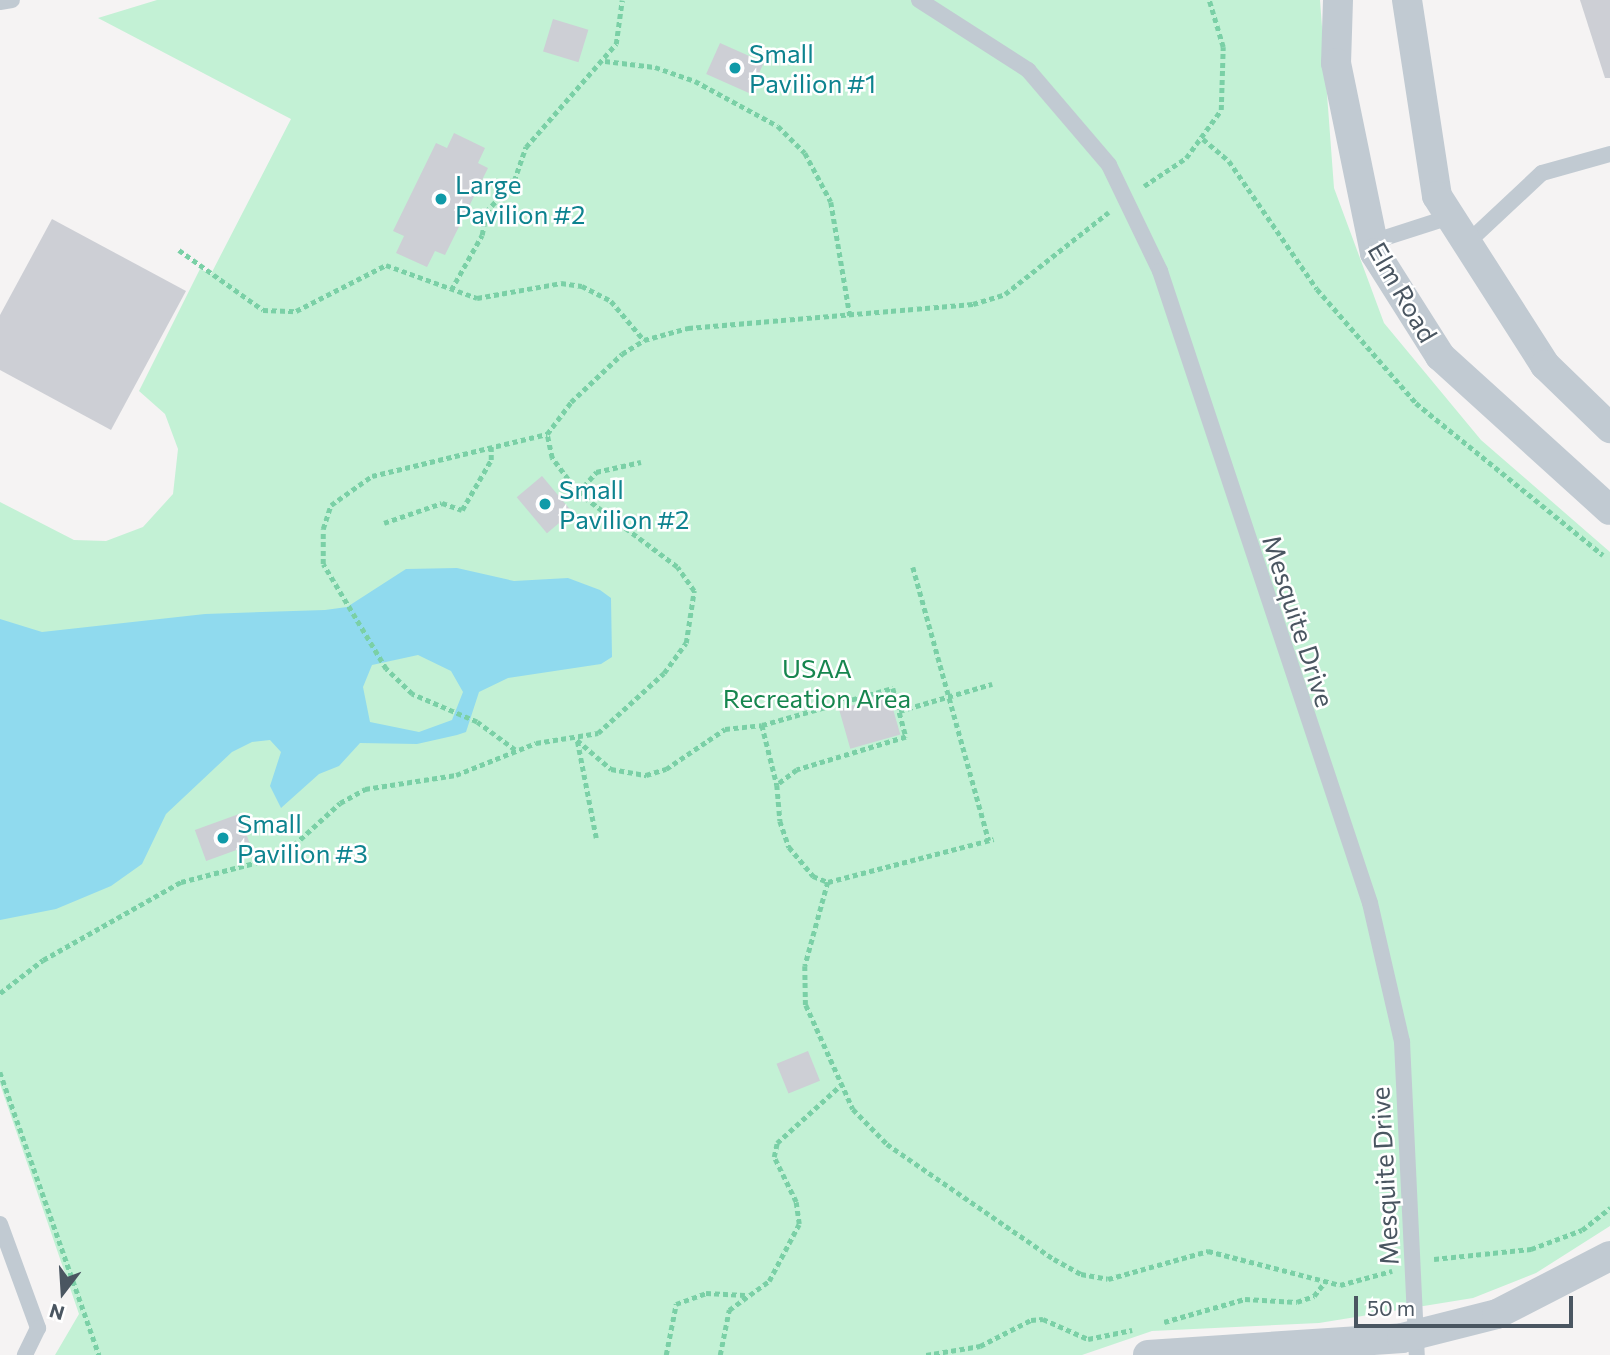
<!DOCTYPE html>
<style>
body{margin:0}
#map{position:relative;width:1610px;height:1355px;overflow:hidden;background:#f5f3f3;font-family:Commissioner,sans-serif}
div>[style]{position:absolute}
[style*='--x']{left:calc(var(--x)*1px);top:calc(var(--y)*1px);width:calc(var(--w)*1px);rotate:calc(var(--a)*1deg)}
.green>*{inset:0;background:#c3f1d5}
.water>*{inset:0;background:#90daee}
.building>*{inset:0;background:#cdcfd5;transform-origin:0 0}
.path>*{height:4.5px;margin-top:-2.25px;transform-origin:0;background:repeating-linear-gradient(90deg,#7ad0a6 0 5px,transparent 0 8.5px)}
.lane>*{height:16px;margin:-8px;padding:0 8px;transform-origin:8px;border-radius:8px;background:#c1cad2}
.street>*{height:30px;margin:-15px;padding:0 15px;transform-origin:15px;border-radius:15px;background:#c1cad2}
.dots>*{width:19px;height:19px;translate:-50% -50%;box-sizing:border-box;border:4px solid #fff;border-radius:50%}
span{translate:-50% -50%;white-space:nowrap;text-align:center;line-height:1.15;-webkit-text-stroke:5px #fff;paint-order:stroke}
.culture-label{font-size:26px;color:#0d838f}
.left{translate:0 -50%;text-align:left}
.street-label{font-size:26px;color:#4a5661}
.park-label{font-size:26px;color:#17864f}
.north{position:absolute;left:28px;top:1257px;width:70px;height:70px;-webkit-text-stroke:5px #fff;paint-order:stroke;rotate:197deg;font-size:19px;font-weight:700;line-height:28px;text-align:center;color:#4a5661}
.north::after{content:'';display:block;margin:auto;width:24px;height:32px;background:#4a5661;clip-path:polygon(50% 0,100% 100%,50% 72%,0 100%)}
.scale{position:absolute;left:1354px;top:1296px;width:219px;height:32px;box-sizing:border-box;border:4px solid #4a5661;border-top:0;padding-left:9px;font-size:21px;line-height:24px;white-space:nowrap;color:#4a5661;-webkit-text-stroke:5px #fff;paint-order:stroke}
</style>
<div id="map">
<div class="green">
<div style="clip-path:polygon(157px 0,1320px 0,1334px 188px,1384px 323px,1481px 440px,1610px 552px,1610px 1226px,1536px 1273px,1473px 1298px,1319px 1323px,1152px 1331px,1082px 1355px,55px 1355px,79px 1314px,0 1084px,0 502px,74px 540px,106px 541px,143px 527px,173px 494px,178px 449px,165px 414px,139px 391px,200px 269px,211px 274px,291px 119px,98px 18px)"></div>
</div>
<div class="water">
<div style="clip-path:polygon(evenodd,457px 568px,514px 581px,568px 578px,600px 590px,611px 598px,612px 657px,601px 664px,508px 678px,479px 692px,466px 732px,457px 735px,417px 744px,360px 743px,339px 766px,319px 774px,281px 808px,270px 786px,281px 752px,270px 740px,252px 742px,232px 752px,166px 814px,142px 864px,111px 886px,56px 909px,0 920px,0 619px,42px 632px,205px 614px,325px 610px,347px 607px,406px 569px,457px 568px,418px 655px,451px 671px,463px 692px,452px 720px,419px 732px,370px 722px,363px 687px,372px 665px,418px 655px)"></div>
</div>
<div class="building">
<div style="clip-path:polygon(1580px 0,1610px 0,1610px 78px,1605px 78px)"></div>
<div style="left:553px;top:19px;width:37px;height:34px;rotate:17deg"></div>
<div style="left:720px;top:43px;width:48px;height:34px;rotate:24deg"></div>
<div style="clip-path:polygon(454px 133px,485px 148px,478px 163px,488px 168px,445px 255px,435px 251px,427px 267px,396px 253px,404px 236px,393px 231px,436px 143px,447px 148px)"></div>
<div style="clip-path:polygon(52px 219px,186px 291px,111px 430px,0 370px,0 315px)"></div>
<div style="left:542px;top:476px;width:47px;height:33px;rotate:50deg"></div>
<div style="left:889px;top:695px;width:41px;height:52px;rotate:74deg"></div>
<div style="left:239px;top:814px;width:33px;height:47px;rotate:70deg"></div>
<div style="left:808px;top:1051px;width:32px;height:34px;rotate:68deg"></div>
</div>
<div class="path">
<div style="--x:605;--y:61;--w:50;--a:6.8"></div>
<div style="--x:655;--y:67;--w:42;--a:19.3"></div>
<div style="--x:695;--y:81;--w:94;--a:28.5"></div>
<div style="--x:778;--y:126;--w:38;--a:45"></div>
<div style="--x:805;--y:153;--w:55;--a:62"></div>
<div style="--x:831;--y:202;--w:115;--a:80.5"></div>
<div style="--x:1203;--y:139;--w:34;--a:40"></div>
<div style="--x:1229;--y:161;--w:155;--a:55.5"></div>
<div style="--x:1317;--y:289;--w:151;--a:49"></div>
<div style="--x:1416;--y:403;--w:241;--a:39.1"></div>
<div style="--x:1144;--y:186;--w:50;--a:-33.7"></div>
<div style="--x:1186;--y:158;--w:59;--a:-53.9"></div>
<div style="--x:1221;--y:110;--w:63;--a:-88.2"></div>
<div style="--x:1223;--y:47;--w:49;--a:-106.6"></div>
<div style="--x:179;--y:250;--w:103;--a:35.5"></div>
<div style="--x:263;--y:310;--w:33;--a:2"></div>
<div style="--x:296;--y:311;--w:101;--a:-27.1"></div>
<div style="--x:386;--y:265;--w:97;--a:19.9"></div>
<div style="--x:477;--y:298;--w:85;--a:-10.1"></div>
<div style="--x:561;--y:283;--w:21;--a:8"></div>
<div style="--x:582;--y:286;--w:33;--a:27"></div>
<div style="--x:611;--y:301;--w:51;--a:49.8"></div>
<div style="--x:451;--y:290;--w:63;--a:-60.6"></div>
<div style="--x:482;--y:235;--w:23;--a:-80"></div>
<div style="--x:486;--y:212;--w:42;--a:-47.9"></div>
<div style="--x:514;--y:181;--w:36;--a:-71"></div>
<div style="--x:526;--y:147;--w:137;--a:-48.9"></div>
<div style="--x:616;--y:44;--w:44;--a:-82.2"></div>
<div style="--x:578;--y:493;--w:28;--a:-49"></div>
<div style="--x:596;--y:472;--w:46;--a:-12.5"></div>
<div style="--x:384;--y:523;--w:61;--a:-19"></div>
<div style="--x:442;--y:503;--w:21;--a:19"></div>
<div style="--x:462;--y:510;--w:58;--a:-59.9"></div>
<div style="--x:491;--y:460;--w:13;--a:-90"></div>
<div style="--x:913;--y:567;--w:284;--a:74.5"></div>
<div style="--x:899;--y:711;--w:97;--a:-16.2"></div>
<div style="--x:762;--y:725;--w:62;--a:76"></div>
<div style="--x:777;--y:785;--w:36;--a:85"></div>
<div style="--x:780;--y:821;--w:28;--a:71"></div>
<div style="--x:789;--y:847;--w:38;--a:50"></div>
<div style="--x:813;--y:876;--w:16;--a:22"></div>
<div style="--x:828;--y:882;--w:171;--a:-14.5"></div>
<div style="--x:515;--y:750;--w:47;--a:-143.6"></div>
<div style="--x:477;--y:722;--w:71;--a:-156.7"></div>
<div style="--x:412;--y:694;--w:36;--a:-136"></div>
<div style="--x:386;--y:669;--w:122;--a:-121"></div>
<div style="--x:323;--y:564;--w:35;--a:-90"></div>
<div style="--x:323;--y:529;--w:25;--a:-72"></div>
<div style="--x:331;--y:505;--w:50;--a:-35.3"></div>
<div style="--x:372;--y:476;--w:180;--a:-13.5"></div>
<div style="--x:596;--y:838;--w:100;--a:-101"></div>
<div style="--x:577;--y:740;--w:45;--a:40.5"></div>
<div style="--x:611;--y:769;--w:36;--a:10"></div>
<div style="--x:646;--y:775;--w:21;--a:-17"></div>
<div style="--x:666;--y:769;--w:71;--a:-34.1"></div>
<div style="--x:725;--y:729;--w:37;--a:-6"></div>
<div style="--x:762;--y:725;--w:136;--a:-15.8"></div>
<div style="--x:893;--y:688;--w:51;--a:75.1"></div>
<div style="--x:906;--y:737;--w:114;--a:163.2"></div>
<div style="--x:797;--y:770;--w:25;--a:143"></div>
<div style="--x:828;--y:882;--w:87;--a:105.3"></div>
<div style="--x:805;--y:966;--w:39;--a:89"></div>
<div style="--x:806;--y:1005;--w:114;--a:65.7"></div>
<div style="--x:853;--y:1109;--w:49;--a:45.8"></div>
<div style="--x:887;--y:1144;--w:203;--a:34.6"></div>
<div style="--x:1054;--y:1259;--w:31;--a:29"></div>
<div style="--x:1081;--y:1274;--w:27;--a:10"></div>
<div style="--x:1108;--y:1279;--w:104;--a:-15.6"></div>
<div style="--x:1208;--y:1251;--w:136;--a:14.4"></div>
<div style="--x:1340;--y:1285;--w:54;--a:-15.1"></div>
<div style="--x:0;--y:993;--w:54;--a:-37.5"></div>
<div style="--x:43;--y:960;--w:159;--a:-29.5"></div>
<div style="--x:181;--y:882;--w:92;--a:-14.5"></div>
<div style="--x:270;--y:859;--w:28;--a:-30"></div>
<div style="--x:294;--y:845;--w:62;--a:-42.4"></div>
<div style="--x:340;--y:803;--w:29;--a:-29"></div>
<div style="--x:365;--y:789;--w:92;--a:-8.7"></div>
<div style="--x:456;--y:775;--w:86;--a:-21.8"></div>
<div style="--x:536;--y:743;--w:63;--a:-9.2"></div>
<div style="--x:598;--y:733;--w:89;--a:-42.3"></div>
<div style="--x:664;--y:673;--w:37;--a:-54"></div>
<div style="--x:686;--y:643;--w:53;--a:-81.3"></div>
<div style="--x:694;--y:591;--w:29;--a:-125"></div>
<div style="--x:677;--y:567;--w:124;--a:-143.2"></div>
<div style="--x:578;--y:493;--w:44;--a:-126.6"></div>
<div style="--x:552;--y:458;--w:25;--a:-102"></div>
<div style="--x:547;--y:434;--w:40;--a:-53"></div>
<div style="--x:571;--y:402;--w:70;--a:-43.3"></div>
<div style="--x:622;--y:354;--w:26;--a:-32"></div>
<div style="--x:644;--y:340;--w:46;--a:-15.3"></div>
<div style="--x:688;--y:328;--w:286;--a:-4.8"></div>
<div style="--x:973;--y:304;--w:34;--a:-17"></div>
<div style="--x:1005;--y:294;--w:132;--a:-38.3"></div>
<div style="--x:0;--y:1072;--w:300;--a:70.7"></div>
<div style="--x:1434;--y:1259;--w:98;--a:-5.9"></div>
<div style="--x:1531;--y:1249;--w:54;--a:-20.4"></div>
<div style="--x:1582;--y:1230;--w:36;--a:-38"></div>
<div style="--x:1164;--y:1322;--w:84;--a:-15.9"></div>
<div style="--x:1245;--y:1299;--w:52;--a:3.3"></div>
<div style="--x:1297;--y:1302;--w:18;--a:-19"></div>
<div style="--x:1314;--y:1296;--w:16;--a:-52"></div>
<div style="--x:666;--y:1355;--w:52;--a:-78.9"></div>
<div style="--x:676;--y:1304;--w:32;--a:-20"></div>
<div style="--x:706;--y:1293;--w:39;--a:3"></div>
<div style="--x:720;--y:1355;--w:46;--a:-78.7"></div>
<div style="--x:729;--y:1310;--w:49;--a:-35.9"></div>
<div style="--x:769;--y:1281;--w:64;--a:-62.2"></div>
<div style="--x:799;--y:1224;--w:22;--a:-98"></div>
<div style="--x:796;--y:1202;--w:50;--a:-116.1"></div>
<div style="--x:774;--y:1157;--w:14;--a:-78"></div>
<div style="--x:777;--y:1143;--w:86;--a:-42.2"></div>
<div style="--x:926;--y:1355;--w:55;--a:-9.5"></div>
<div style="--x:980;--y:1346;--w:57;--a:-27"></div>
<div style="--x:1031;--y:1320;--w:12;--a:-5"></div>
<div style="--x:1043;--y:1319;--w:49;--a:24"></div>
<div style="--x:1088;--y:1339;--w:45;--a:-11.6"></div>
</div>
<div class="lane">
<div style="--x:919;--y:0;--w:130;--a:32.7"></div>
<div style="--x:1028;--y:70;--w:125;--a:49.5"></div>
<div style="--x:1109;--y:165;--w:118;--a:64.3"></div>
<div style="--x:1160;--y:271;--w:666;--a:71.62"></div>
<div style="--x:1370;--y:903;--w:143;--a:77"></div>
<div style="--x:1402;--y:1042;--w:313;--a:87.3"></div>
<div style="--x:0;--y:2;--w:12;--a:-9"></div>
<div style="--x:1372;--y:242;--w:82;--a:-17.8"></div>
<div style="--x:1466;--y:244;--w:104;--a:-43.1"></div>
<div style="--x:1542;--y:173;--w:71;--a:-15.6"></div>
<div style="--x:0;--y:1224;--w:111;--a:69.9"></div>
<div style="--x:38;--y:1328;--w:30;--a:116"></div>
</div>
<div class="street">
<div style="--x:1338;--y:0;--w:63;--a:91.8"></div>
<div style="--x:1336;--y:63;--w:194;--a:78.4"></div>
<div style="--x:1375;--y:253;--w:122;--a:57.7"></div>
<div style="--x:1440;--y:356;--w:229;--a:42.2"></div>
<div style="--x:1407;--y:0;--w:198;--a:81.3"></div>
<div style="--x:1437;--y:196;--w:201;--a:57.4"></div>
<div style="--x:1545;--y:365;--w:91;--a:44.1"></div>
<div style="--x:1148;--y:1355;--w:255;--a:-3.8"></div>
<div style="--x:1402;--y:1338;--w:98;--a:-14.2"></div>
<div style="--x:1497;--y:1314;--w:127;--a:-27.2"></div>
</div>
<div class="dots">
<div style="left:735px;top:68px;background:#0f9aa8"></div>
<div style="left:441px;top:199px;background:#0f9aa8"></div>
<div style="left:545px;top:504px;background:#0f9aa8"></div>
<div style="left:223px;top:838px;background:#0f9aa8"></div>
</div>
<div class="culture-label">
<span class="left" style="left:749px;top:68px">Small<br>Pavilion #1</span>
<span class="left" style="left:455px;top:199px">Large<br>Pavilion #2</span>
<span class="left" style="left:559px;top:504px">Small<br>Pavilion #2</span>
<span class="left" style="left:237px;top:838px">Small<br>Pavilion #3</span>
</div>
<div class="street-label">
<span style="left:1403px;top:292px;rotate:60deg">Elm Road</span>
<span style="left:1299px;top:621px;rotate:72deg">Mesquite Drive</span>
<span style="left:1384px;top:1176px;rotate:-93deg">Mesquite Drive</span>
</div>
<div class="park-label">
<span style="left:817px;top:683px">USAA<br>Recreation Area</span>
</div>
<div class="north">N</div>
<div class="scale">50 m</div>
</div>
